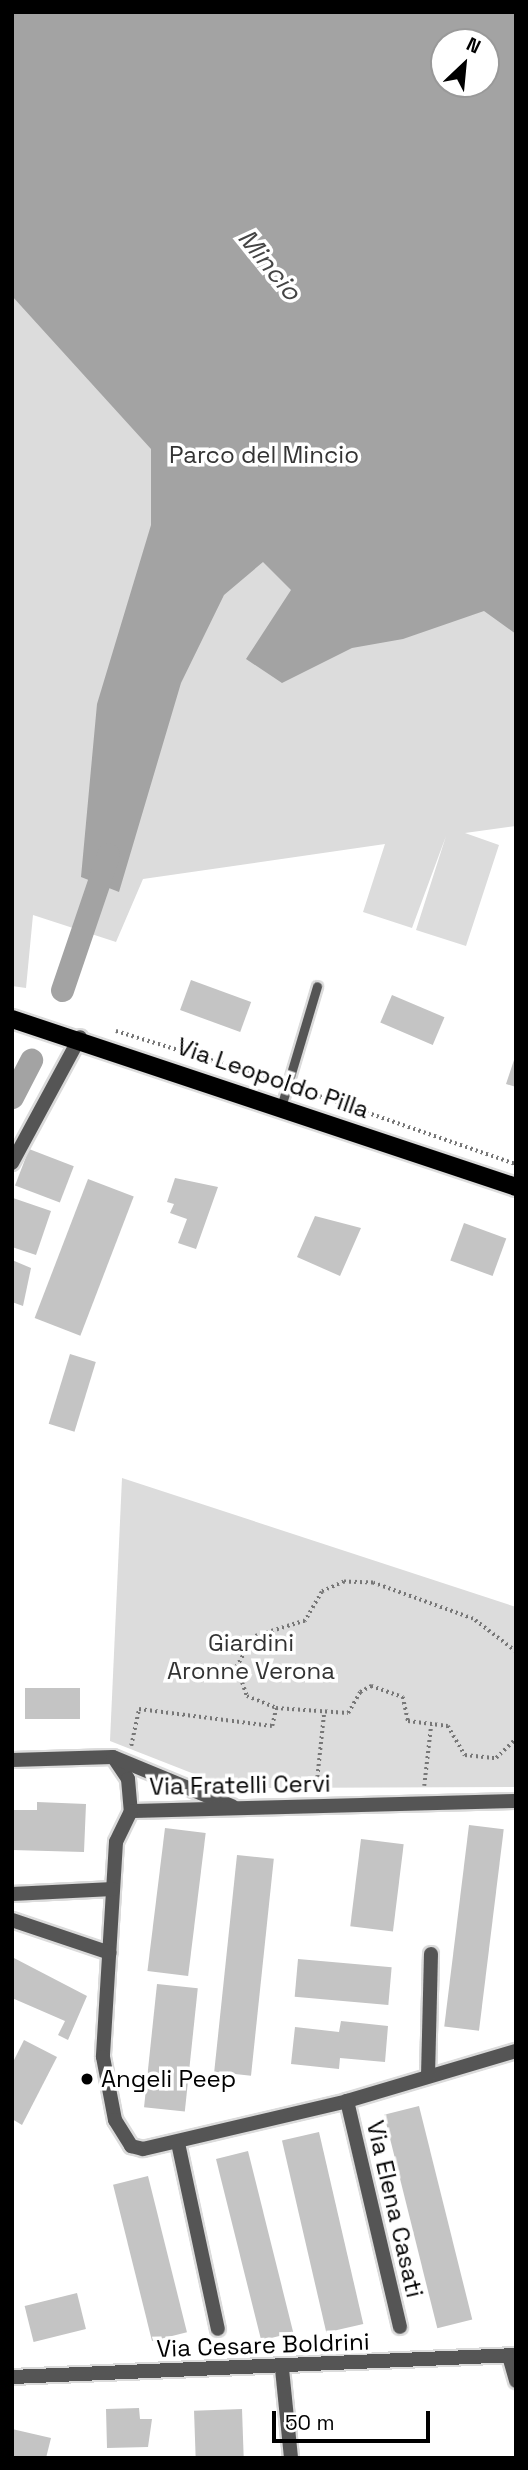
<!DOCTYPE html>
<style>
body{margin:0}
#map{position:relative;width:528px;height:2470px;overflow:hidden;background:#fff;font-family:"Space Grotesk",sans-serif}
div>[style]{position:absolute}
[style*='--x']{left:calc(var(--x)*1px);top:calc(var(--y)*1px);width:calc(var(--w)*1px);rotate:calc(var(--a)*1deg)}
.green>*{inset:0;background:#dcdcdc}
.water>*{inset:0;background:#a3a3a3}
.canal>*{height:23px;margin:-11.5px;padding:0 11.5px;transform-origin:11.5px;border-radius:11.5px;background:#a3a3a3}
.building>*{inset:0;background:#c4c4c4;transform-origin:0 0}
.path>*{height:3.5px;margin-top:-1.75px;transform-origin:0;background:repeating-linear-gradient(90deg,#777 0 2px,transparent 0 5.5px)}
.roads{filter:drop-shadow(2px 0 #dbdbdb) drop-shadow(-2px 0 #dbdbdb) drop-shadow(0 2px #dbdbdb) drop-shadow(0 -2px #dbdbdb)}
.lane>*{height:9px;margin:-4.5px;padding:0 4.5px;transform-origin:4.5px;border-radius:4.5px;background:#555}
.street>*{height:14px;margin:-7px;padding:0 7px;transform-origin:7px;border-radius:7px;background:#555}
.primary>*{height:18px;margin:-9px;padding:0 9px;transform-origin:9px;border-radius:9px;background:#000}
.dots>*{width:19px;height:19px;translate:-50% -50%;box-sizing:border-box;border:4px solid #fff;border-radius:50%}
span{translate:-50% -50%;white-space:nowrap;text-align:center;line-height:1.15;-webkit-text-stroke:7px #fff;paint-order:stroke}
.park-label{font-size:24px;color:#333}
.street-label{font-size:24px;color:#000}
.poi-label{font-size:24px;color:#000}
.left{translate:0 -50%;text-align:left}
.water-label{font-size:26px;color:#444;font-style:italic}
.frame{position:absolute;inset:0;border:14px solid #000;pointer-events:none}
.north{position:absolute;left:430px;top:28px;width:70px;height:70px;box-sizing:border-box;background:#fff;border:2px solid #999;border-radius:50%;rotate:26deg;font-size:19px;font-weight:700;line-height:28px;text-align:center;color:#000}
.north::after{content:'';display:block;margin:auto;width:24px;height:32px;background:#000;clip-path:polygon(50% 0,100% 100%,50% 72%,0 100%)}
.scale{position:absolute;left:272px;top:2411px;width:158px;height:32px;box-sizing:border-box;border:4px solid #000;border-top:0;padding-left:9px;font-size:21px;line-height:24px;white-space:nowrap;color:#000;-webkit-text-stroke:5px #fff;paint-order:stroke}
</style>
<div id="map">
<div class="green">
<div style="clip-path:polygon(evenodd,12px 12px,516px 12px,516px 826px,465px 833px,499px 845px,466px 946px,416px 930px,446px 836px,412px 928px,363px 912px,385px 844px,143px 879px,116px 942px,33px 915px,26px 988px,12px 986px,12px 12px,444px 42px,486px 42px,486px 84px,444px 84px,444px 42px)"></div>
<div style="clip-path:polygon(122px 1478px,516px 1607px,516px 1787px,230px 1788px,110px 1741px)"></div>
</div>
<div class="water">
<div style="clip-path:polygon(evenodd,12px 12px,516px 12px,516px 634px,484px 611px,403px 639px,352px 648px,282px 683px,246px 659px,291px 590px,263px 562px,224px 595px,181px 683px,119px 892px,81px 877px,97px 704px,151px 525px,151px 449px,12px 296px,12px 12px,444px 42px,486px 42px,486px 84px,444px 84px,444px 42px)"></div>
</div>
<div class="canal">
<div style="--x:62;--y:990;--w:143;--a:-71.2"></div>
<div style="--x:12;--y:1097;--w:42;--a:-62.8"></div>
</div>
<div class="building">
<div style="left:191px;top:980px;width:64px;height:32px;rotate:20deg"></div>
<div style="left:392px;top:995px;width:57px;height:30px;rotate:23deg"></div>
<div style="clip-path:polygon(515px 1057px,516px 1057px,516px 1087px,506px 1084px)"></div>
<div style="left:29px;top:1149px;width:48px;height:39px;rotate:21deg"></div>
<div style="clip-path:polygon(175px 1178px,218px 1187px,196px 1249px,178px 1243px,187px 1219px,170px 1213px,174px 1204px,167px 1202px)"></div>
<div style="left:88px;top:1179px;width:49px;height:149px;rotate:21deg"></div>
<div style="clip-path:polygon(13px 1198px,51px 1211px,36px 1255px,12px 1247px)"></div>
<div style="clip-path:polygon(315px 1216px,361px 1228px,340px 1276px,297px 1257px)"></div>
<div style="left:464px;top:1223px;width:45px;height:40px;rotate:20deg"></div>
<div style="clip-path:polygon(12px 1260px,31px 1268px,23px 1306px,12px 1302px)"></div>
<div style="left:70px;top:1354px;width:27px;height:73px;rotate:17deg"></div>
<div style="left:80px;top:1688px;width:31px;height:55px;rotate:90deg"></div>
<div style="clip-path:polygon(37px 1802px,86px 1804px,84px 1852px,12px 1850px,12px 1810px,37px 1810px)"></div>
<div style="left:469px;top:1825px;width:35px;height:203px;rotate:7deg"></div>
<div style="left:165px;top:1828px;width:41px;height:144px;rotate:7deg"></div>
<div style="left:361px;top:1839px;width:43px;height:88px;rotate:7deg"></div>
<div style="left:237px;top:1855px;width:37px;height:218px;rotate:6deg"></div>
<div style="clip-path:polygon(12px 1957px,87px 1996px,68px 2040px,58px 2035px,65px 2021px,12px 1998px)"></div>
<div style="left:298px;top:1959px;width:94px;height:38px;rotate:5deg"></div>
<div style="left:157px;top:1984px;width:41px;height:124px;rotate:6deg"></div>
<div style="clip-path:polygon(341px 2021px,388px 2026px,385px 2062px,340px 2058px,339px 2069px,291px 2064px,295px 2027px,339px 2032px)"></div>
<div style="clip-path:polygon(24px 2040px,57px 2057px,22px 2125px,12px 2119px,12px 2064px)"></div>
<div style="left:419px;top:2106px;width:220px;height:36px;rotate:76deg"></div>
<div style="left:319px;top:2132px;width:197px;height:38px;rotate:77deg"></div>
<div style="left:248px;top:2151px;width:187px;height:33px;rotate:76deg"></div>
<div style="left:148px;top:2176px;width:161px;height:36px;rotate:76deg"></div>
<div style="left:77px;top:2293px;width:37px;height:54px;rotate:76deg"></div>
<div style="clip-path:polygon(139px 2408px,140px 2419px,152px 2419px,148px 2447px,107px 2448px,106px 2409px)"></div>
<div style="left:242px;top:2409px;width:49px;height:48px;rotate:88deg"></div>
<div style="clip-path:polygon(12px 2429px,51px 2438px,46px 2458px,12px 2458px)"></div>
</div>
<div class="path">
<div style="--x:116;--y:1031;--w:167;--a:17"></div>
<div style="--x:299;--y:1089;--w:230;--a:19.1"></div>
<div style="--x:516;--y:1652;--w:54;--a:-142.5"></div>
<div style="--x:473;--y:1619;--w:106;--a:-160.2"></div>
<div style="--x:373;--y:1583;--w:29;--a:-178"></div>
<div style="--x:344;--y:1582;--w:24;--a:156"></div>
<div style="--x:322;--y:1592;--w:34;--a:120"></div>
<div style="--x:305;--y:1621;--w:53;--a:162.6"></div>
<div style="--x:254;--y:1637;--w:34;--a:120"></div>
<div style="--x:237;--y:1667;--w:31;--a:71"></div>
<div style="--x:247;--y:1696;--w:31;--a:22"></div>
<div style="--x:276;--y:1708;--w:72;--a:4"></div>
<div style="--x:348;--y:1713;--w:24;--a:-60"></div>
<div style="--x:360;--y:1692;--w:13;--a:-29"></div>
<div style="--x:371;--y:1686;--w:34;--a:19"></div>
<div style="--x:403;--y:1697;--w:25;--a:78"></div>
<div style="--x:408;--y:1721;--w:40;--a:7.1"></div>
<div style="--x:448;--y:1726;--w:34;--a:60"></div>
<div style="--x:465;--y:1755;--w:31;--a:6"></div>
<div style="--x:496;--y:1758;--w:28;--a:-44"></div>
<div style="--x:131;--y:1746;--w:38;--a:-78"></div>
<div style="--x:139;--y:1709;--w:134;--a:7.3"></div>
<div style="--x:272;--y:1726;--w:18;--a:-77"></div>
<div style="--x:424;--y:1786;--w:61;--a:-83.5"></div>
<div style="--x:316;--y:1788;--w:76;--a:-84"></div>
</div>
<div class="roads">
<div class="lane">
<div style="--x:281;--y:1107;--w:126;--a:-73.4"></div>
</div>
<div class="street">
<div style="--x:12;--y:1163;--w:143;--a:-61.6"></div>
<div style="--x:114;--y:1758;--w:25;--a:56"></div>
<div style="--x:128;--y:1779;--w:32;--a:85"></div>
<div style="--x:12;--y:1760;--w:101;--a:-1.7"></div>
<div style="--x:113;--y:1757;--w:129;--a:22.4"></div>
<div style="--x:516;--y:1801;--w:385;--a:178.5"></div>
<div style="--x:131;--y:1811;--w:34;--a:116"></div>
<div style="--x:116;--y:1842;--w:215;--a:93.5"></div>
<div style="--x:103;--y:2057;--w:64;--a:79.2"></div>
<div style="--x:115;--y:2120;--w:31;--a:58"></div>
<div style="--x:131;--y:2146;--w:12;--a:14"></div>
<div style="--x:143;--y:2149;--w:210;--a:-13.2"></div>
<div style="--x:347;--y:2101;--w:176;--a:-16.5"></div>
<div style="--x:12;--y:1894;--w:101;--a:-2.8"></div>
<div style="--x:12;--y:1920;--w:103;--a:18.6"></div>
<div style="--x:428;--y:2076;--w:122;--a:-88.6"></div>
<div style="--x:347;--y:2101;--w:232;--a:76.8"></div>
<div style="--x:178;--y:2143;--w:190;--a:77.9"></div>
<div style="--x:509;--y:2356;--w:26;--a:74"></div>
<div style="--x:282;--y:2369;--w:89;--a:84.2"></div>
<div style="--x:12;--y:2377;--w:504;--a:-2.5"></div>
</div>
<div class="primary">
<div style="--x:12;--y:1019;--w:531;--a:18.43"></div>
</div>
</div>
<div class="dots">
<div style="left:87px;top:2079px;background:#000"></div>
</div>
<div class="park-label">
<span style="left:264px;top:455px">Parco del Mincio</span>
<span style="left:251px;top:1657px">Giardini<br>Aronne Verona</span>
</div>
<div class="street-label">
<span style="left:273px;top:1078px;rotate:19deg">Via Leopoldo Pilla</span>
<span style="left:240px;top:1785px;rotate:-1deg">Via Fratelli Cervi</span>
<span style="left:395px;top:2209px;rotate:77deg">Via Elena Casati</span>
<span style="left:263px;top:2345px;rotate:-2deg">Via Cesare Boldrini</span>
</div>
<div class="poi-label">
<span class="left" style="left:101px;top:2079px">Angeli Peep</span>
</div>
<div class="water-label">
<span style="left:269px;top:265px;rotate:51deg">Mincio</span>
</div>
<div class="frame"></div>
<div class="north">N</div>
<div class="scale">50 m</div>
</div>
